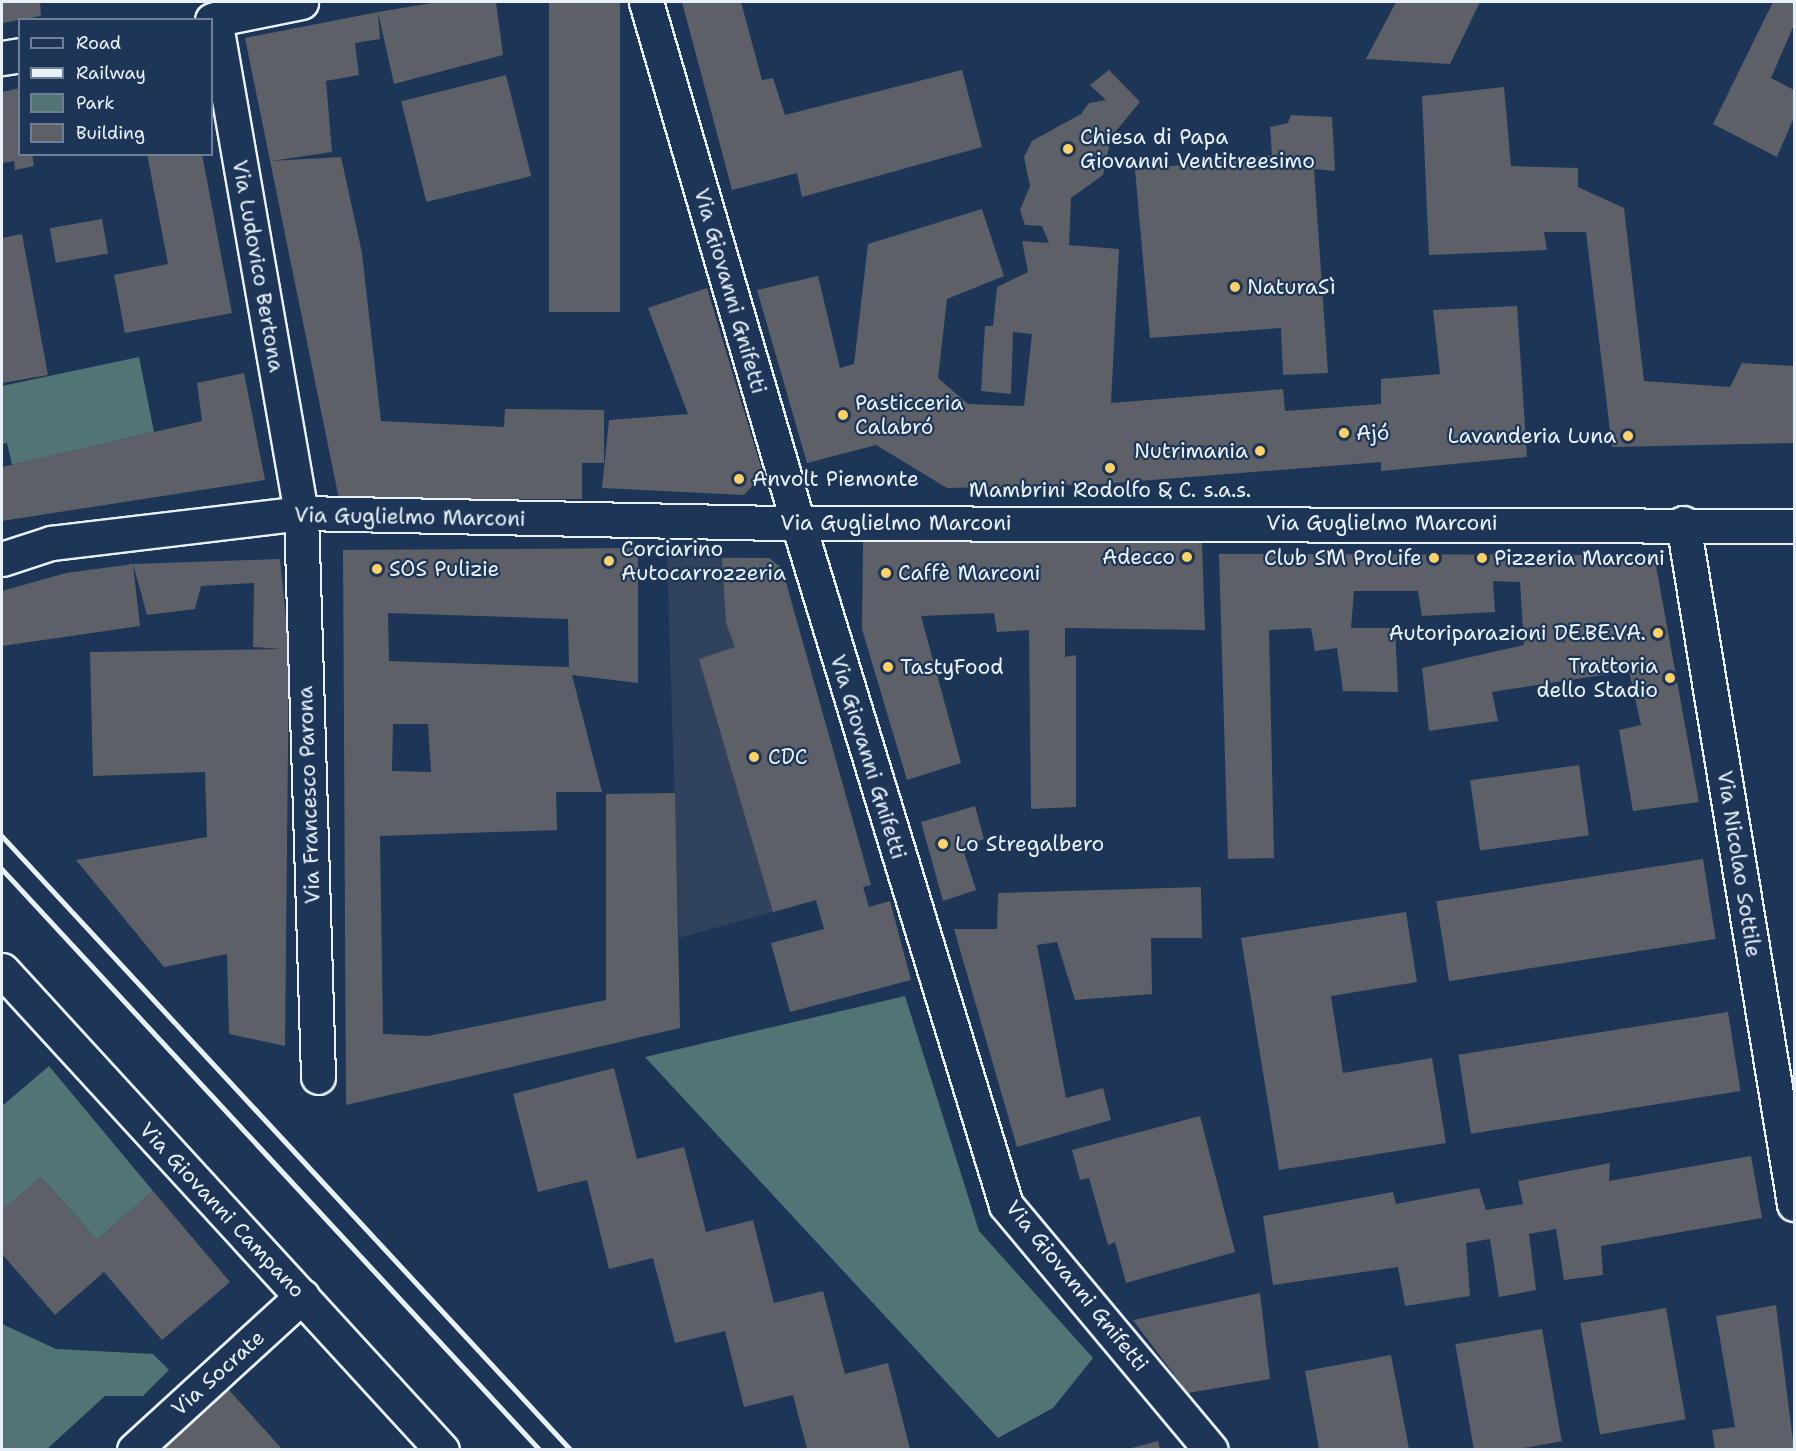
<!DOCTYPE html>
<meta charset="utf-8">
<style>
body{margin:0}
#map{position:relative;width:1796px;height:1451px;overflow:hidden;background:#1d3557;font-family:"Shantell Sans",sans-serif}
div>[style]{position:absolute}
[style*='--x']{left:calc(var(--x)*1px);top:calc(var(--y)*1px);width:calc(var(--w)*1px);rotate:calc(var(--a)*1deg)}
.built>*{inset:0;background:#30425c}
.green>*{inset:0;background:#537474}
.building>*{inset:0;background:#5d6067;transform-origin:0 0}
.roads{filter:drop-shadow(2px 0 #e8f1f8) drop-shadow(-2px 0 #e8f1f8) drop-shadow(0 2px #e8f1f8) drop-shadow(0 -2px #e8f1f8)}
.minor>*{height:33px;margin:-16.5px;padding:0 16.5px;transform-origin:16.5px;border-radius:16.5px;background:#1d3557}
.tertiary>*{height:33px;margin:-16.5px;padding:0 16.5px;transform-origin:16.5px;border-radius:16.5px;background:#1d3557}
.secondary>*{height:33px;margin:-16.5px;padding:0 16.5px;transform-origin:16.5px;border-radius:16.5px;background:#1d3557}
.rail>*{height:4.5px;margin:-2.25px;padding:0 2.25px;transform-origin:2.25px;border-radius:2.25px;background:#e8f1f8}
.dots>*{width:16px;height:16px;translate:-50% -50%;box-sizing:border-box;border:3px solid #1d3557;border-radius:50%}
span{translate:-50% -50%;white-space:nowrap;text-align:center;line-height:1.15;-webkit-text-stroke:4.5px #1d3557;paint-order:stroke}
.poi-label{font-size:21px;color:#e8f1f8}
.left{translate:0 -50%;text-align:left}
.right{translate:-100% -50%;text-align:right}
.street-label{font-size:21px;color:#e8f1f8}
.frame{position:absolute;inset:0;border:3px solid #e8f1f8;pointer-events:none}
.legend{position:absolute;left:18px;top:18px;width:195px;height:138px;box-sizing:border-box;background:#1d3557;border:2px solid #6e8097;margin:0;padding:8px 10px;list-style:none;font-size:18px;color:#e8f1f8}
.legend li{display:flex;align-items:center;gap:12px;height:30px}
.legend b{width:30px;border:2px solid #6e8097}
</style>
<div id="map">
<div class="built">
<div style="clip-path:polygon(667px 557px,769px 558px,871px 885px,679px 938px)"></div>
</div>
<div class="green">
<div style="clip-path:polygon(139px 357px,154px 432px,12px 465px,7px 443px,2px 444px,2px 386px)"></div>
<div style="clip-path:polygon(905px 996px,979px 1231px,1093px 1358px,1053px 1408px,998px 1438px,645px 1057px)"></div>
<div style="clip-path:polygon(49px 1066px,153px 1191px,97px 1240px,41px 1177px,2px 1211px,2px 1106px)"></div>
<div style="clip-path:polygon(2px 1324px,56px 1349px,153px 1354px,169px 1370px,143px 1396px,105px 1396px,47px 1449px,2px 1449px)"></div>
</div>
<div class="building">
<div style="clip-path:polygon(2px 2px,40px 2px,41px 16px,2px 23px)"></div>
<div style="clip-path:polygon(438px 2px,496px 2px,503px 55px,394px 84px,378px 12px)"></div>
<div style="left:549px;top:2px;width:71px;height:310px"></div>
<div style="clip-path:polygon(682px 2px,741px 2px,762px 80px,773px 78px,785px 115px,962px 70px,982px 147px,802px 197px,797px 173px,732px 190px)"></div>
<div style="clip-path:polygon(1396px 2px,1480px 2px,1450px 64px,1366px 59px)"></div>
<div style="clip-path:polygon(1773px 2px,1794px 2px,1794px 25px,1771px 78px,1794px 90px,1794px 117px,1777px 157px,1713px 124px)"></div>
<div style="clip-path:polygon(378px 12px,380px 39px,355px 43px,359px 75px,326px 81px,332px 152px,271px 161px,341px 157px,362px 253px,381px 421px,504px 427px,505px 409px,604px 410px,604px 463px,582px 463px,582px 499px,339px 499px,245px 38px)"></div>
<div style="clip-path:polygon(1109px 70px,1140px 102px,1111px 137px,1103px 175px,1071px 198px,1069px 245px,1119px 249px,1111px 403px,1283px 389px,1285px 411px,1381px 404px,1381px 379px,1440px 374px,1433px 310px,1517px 306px,1527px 457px,1381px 471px,1381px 462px,1101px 484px,947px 488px,876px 445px,807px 463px,757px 290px,818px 276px,840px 368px,854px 364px,868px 244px,982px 209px,1004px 276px,947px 299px,938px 378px,968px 404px,1024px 406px,1032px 334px,1013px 332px,1011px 394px,981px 391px,985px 326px,993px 326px,997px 287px,1028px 272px,1022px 241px,1049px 243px,1042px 226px,1025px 225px,1020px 210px,1030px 186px,1024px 157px,1032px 141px,1081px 114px,1089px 103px,1106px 100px,1090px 85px)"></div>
<div style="left:506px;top:75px;width:104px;height:108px;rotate:76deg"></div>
<div style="clip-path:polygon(1504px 87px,1511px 166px,1578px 168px,1578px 187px,1624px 208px,1644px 381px,1730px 387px,1742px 363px,1794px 366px,1794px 443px,1612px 447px,1586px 232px,1544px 232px,1547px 250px,1429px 255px,1422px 96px)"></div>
<div style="clip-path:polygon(20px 88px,20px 154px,32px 154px,34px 166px,15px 170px,14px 161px,2px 163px,2px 92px)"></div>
<div style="clip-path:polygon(1291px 115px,1332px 117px,1335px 171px,1314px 169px,1328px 373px,1283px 375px,1281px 328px,1150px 338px,1135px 170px,1272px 155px,1270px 127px,1288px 123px)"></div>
<div style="clip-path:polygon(147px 154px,202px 154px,232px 313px,125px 333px,114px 275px,168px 264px)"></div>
<div style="left:102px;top:219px;width:35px;height:53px;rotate:80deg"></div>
<div style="clip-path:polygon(22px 234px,48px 375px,2px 383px,2px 238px)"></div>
<div style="clip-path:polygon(707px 288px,763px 474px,744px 495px,602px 488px,609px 420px,688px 414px,648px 308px)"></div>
<div style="clip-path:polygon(244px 373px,265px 480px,2px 521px,2px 467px,202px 421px,197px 383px)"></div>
<div style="clip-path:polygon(863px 540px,1202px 543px,1205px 630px,1065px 628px,1065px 657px,1076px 655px,1076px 807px,1031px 809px,1029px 630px,997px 632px,994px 613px,921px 616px,961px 763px,907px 780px,862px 629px)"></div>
<div style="clip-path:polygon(evenodd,638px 548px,638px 683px,572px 675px,602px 792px,556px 792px,557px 830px,380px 836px,383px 1034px,428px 1036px,606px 1000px,606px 794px,675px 793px,680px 1028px,346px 1105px,343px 550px,638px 548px,388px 613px,568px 619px,569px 667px,389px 661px,388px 613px,638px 548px,393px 724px,428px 724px,431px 772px,392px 771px,393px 724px)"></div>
<div style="clip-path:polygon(1219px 554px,1654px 555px,1699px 802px,1633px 811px,1619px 730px,1641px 725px,1629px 671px,1492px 692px,1498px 721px,1429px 731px,1422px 668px,1524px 645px,1520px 582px,1493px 581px,1495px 612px,1422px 616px,1418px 591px,1354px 591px,1351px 628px,1395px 628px,1398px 692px,1343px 691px,1337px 648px,1315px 651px,1311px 628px,1269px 630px,1274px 858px,1228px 859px)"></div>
<div style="clip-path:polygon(722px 558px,769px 558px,782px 568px,871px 885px,863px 887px,869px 907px,890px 901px,911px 980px,790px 1012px,771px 943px,824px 929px,816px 900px,773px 912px,699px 659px,735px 647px,726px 623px)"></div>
<div style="clip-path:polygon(280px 559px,289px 649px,285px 1046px,229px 1034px,227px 954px,164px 967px,76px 860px,207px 837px,205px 772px,93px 776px,90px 652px,281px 649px,253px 647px,254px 583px,201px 586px,195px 609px,147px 615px,133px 564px)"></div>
<div style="clip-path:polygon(133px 564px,140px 626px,2px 646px,2px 591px,66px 573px)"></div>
<div style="left:1579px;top:765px;width:71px;height:110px;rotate:82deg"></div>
<div style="clip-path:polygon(975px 806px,984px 839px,962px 846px,976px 890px,943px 901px,921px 822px)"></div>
<div style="left:1703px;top:859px;width:81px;height:270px;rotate:81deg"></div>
<div style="clip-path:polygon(1201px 887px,1202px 938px,1151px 938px,1152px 994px,1075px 1000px,1057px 942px,1037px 945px,1066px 1098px,1103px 1088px,1111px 1120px,1017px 1147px,954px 929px,997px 929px,998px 893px)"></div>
<div style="clip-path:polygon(1406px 912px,1417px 982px,1331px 996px,1343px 1073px,1432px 1058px,1446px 1143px,1279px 1170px,1241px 938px)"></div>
<div style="left:1728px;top:1012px;width:80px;height:273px;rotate:81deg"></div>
<div style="clip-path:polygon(614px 1068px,637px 1159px,684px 1147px,706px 1232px,753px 1220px,774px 1303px,823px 1291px,845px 1374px,888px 1363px,910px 1449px,807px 1449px,793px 1395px,744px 1407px,725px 1331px,675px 1343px,653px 1258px,609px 1269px,587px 1180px,538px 1192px,513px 1094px)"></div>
<div style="clip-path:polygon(1200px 1116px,1235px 1252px,1126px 1283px,1115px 1242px,1108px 1245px,1089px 1178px,1080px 1180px,1072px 1150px)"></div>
<div style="clip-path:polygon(1751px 1156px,1762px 1218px,1601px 1246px,1603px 1275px,1564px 1280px,1556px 1229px,1529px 1234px,1536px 1290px,1499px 1297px,1490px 1239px,1466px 1243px,1470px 1296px,1405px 1306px,1398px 1267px,1273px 1285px,1263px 1216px,1393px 1192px,1396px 1204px,1479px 1188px,1486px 1210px,1523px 1204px,1518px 1181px,1610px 1163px,1609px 1181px)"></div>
<div style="clip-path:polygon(41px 1177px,97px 1240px,153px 1191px,230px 1282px,162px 1340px,104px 1272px,55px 1315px,2px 1254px,2px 1211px)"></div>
<div style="clip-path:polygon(1260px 1293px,1270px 1379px,1188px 1393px,1133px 1320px)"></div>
<div style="clip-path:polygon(1776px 1305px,1794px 1449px,1715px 1449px,1712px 1430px,1735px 1427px,1716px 1316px)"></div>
<div style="left:1666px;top:1308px;width:113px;height:87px;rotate:80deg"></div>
<div style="left:1542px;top:1329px;width:114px;height:88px;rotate:80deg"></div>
<div style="clip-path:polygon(1391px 1355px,1409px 1449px,1319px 1449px,1305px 1371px)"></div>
<div style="clip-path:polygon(228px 1389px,282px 1449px,162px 1449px)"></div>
<div style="clip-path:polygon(1158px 1441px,1160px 1449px,1128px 1449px)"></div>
</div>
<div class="roads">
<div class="minor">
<div style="--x:215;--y:19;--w:501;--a:80.12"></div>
<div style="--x:301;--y:513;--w:564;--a:88.27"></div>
<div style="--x:212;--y:20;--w:91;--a:-11.4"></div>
<div style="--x:2;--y:58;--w:18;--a:-9"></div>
<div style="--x:1683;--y:523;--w:690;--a:80.74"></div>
<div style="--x:2;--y:559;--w:52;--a:-18.1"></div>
<div style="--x:51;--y:543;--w:252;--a:-6.8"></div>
<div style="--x:301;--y:513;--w:497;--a:1.2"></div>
<div style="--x:2;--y:970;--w:651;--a:47.49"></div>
<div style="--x:134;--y:1450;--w:228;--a:-42.5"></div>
</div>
<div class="tertiary">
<div style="--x:798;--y:523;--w:713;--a:73.04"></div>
<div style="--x:1006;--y:1205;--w:319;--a:50.1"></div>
</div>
<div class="secondary">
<div style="--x:646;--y:2;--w:543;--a:73.74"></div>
<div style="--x:798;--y:523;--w:996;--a:0.17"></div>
</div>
</div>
<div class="rail">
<div style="--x:2;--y:836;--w:837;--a:47.18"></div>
<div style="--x:2;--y:869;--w:792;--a:47.2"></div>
</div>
<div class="dots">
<div style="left:1068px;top:149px;background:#ffd166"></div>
<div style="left:1235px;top:287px;background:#ffd166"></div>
<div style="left:843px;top:415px;background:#ffd166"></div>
<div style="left:1344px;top:433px;background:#ffd166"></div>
<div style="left:1628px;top:436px;background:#ffd166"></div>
<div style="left:1260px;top:451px;background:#ffd166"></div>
<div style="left:1110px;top:468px;background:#ffd166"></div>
<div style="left:739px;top:479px;background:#ffd166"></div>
<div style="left:1187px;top:557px;background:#ffd166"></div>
<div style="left:1434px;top:558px;background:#ffd166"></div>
<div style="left:1482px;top:558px;background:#ffd166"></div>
<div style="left:609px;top:561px;background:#ffd166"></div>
<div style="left:377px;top:569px;background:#ffd166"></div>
<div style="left:886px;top:573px;background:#ffd166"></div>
<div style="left:1658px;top:633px;background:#ffd166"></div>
<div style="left:888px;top:667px;background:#ffd166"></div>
<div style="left:1670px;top:678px;background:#ffd166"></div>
<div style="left:754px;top:757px;background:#ffd166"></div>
<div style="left:943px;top:844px;background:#ffd166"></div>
</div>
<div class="poi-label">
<span class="left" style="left:1080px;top:149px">Chiesa di Papa<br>Giovanni Ventitreesimo</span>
<span class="left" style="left:1247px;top:287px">NaturaSì</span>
<span class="left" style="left:855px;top:415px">Pasticceria<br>Calabró</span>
<span class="left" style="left:1356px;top:433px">Ajó</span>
<span class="right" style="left:1616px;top:436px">Lavanderia Luna</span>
<span class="right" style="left:1248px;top:451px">Nutrimania</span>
<span class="left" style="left:752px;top:479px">Anvolt Piemonte</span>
<span style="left:1110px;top:490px">Mambrini Rodolfo &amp; C. s.a.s.</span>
<span class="left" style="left:621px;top:561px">Corciarino<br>Autocarrozzeria</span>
<span class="right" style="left:1175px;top:557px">Adecco</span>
<span class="right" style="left:1422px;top:558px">Club SM ProLife</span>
<span class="left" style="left:1494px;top:558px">Pizzeria Marconi</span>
<span class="left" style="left:389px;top:569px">SOS Pulizie</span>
<span class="left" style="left:898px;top:573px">Caffè Marconi</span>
<span class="right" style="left:1646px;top:633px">Autoriparazioni DE.BE.VA.</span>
<span class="right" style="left:1658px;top:678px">Trattoria<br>dello Stadio</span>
<span class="left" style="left:900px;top:667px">TastyFood</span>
<span class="left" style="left:768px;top:757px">CDC</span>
<span class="left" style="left:955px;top:844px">Lo Stregalbero</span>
</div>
<div class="street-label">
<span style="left:258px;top:266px;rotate:80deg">Via Ludovico Bertona</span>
<span style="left:730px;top:291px;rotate:74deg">Via Giovanni Gnifetti</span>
<span style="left:410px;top:517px;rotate:1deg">Via Guglielmo Marconi</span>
<span style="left:896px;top:523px">Via Guglielmo Marconi</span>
<span style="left:1382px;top:523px">Via Guglielmo Marconi</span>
<span style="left:868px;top:757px;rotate:73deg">Via Giovanni Gnifetti</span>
<span style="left:309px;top:795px;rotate:-92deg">Via Francesco Parona</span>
<span style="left:1739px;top:864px;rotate:81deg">Via Nicolao Sottile</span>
<span style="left:222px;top:1210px;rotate:47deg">Via Giovanni Campano</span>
<span style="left:1077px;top:1286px;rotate:51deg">Via Giovanni Gnifetti</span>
<span style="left:218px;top:1373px;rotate:-42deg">Via Socrate</span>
</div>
<div class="frame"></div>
<ul class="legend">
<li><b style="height:8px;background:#1d3557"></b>Road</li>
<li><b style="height:8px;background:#e8f1f8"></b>Railway</li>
<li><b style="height:16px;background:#537474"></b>Park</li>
<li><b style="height:16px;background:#5d6067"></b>Building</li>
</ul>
</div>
